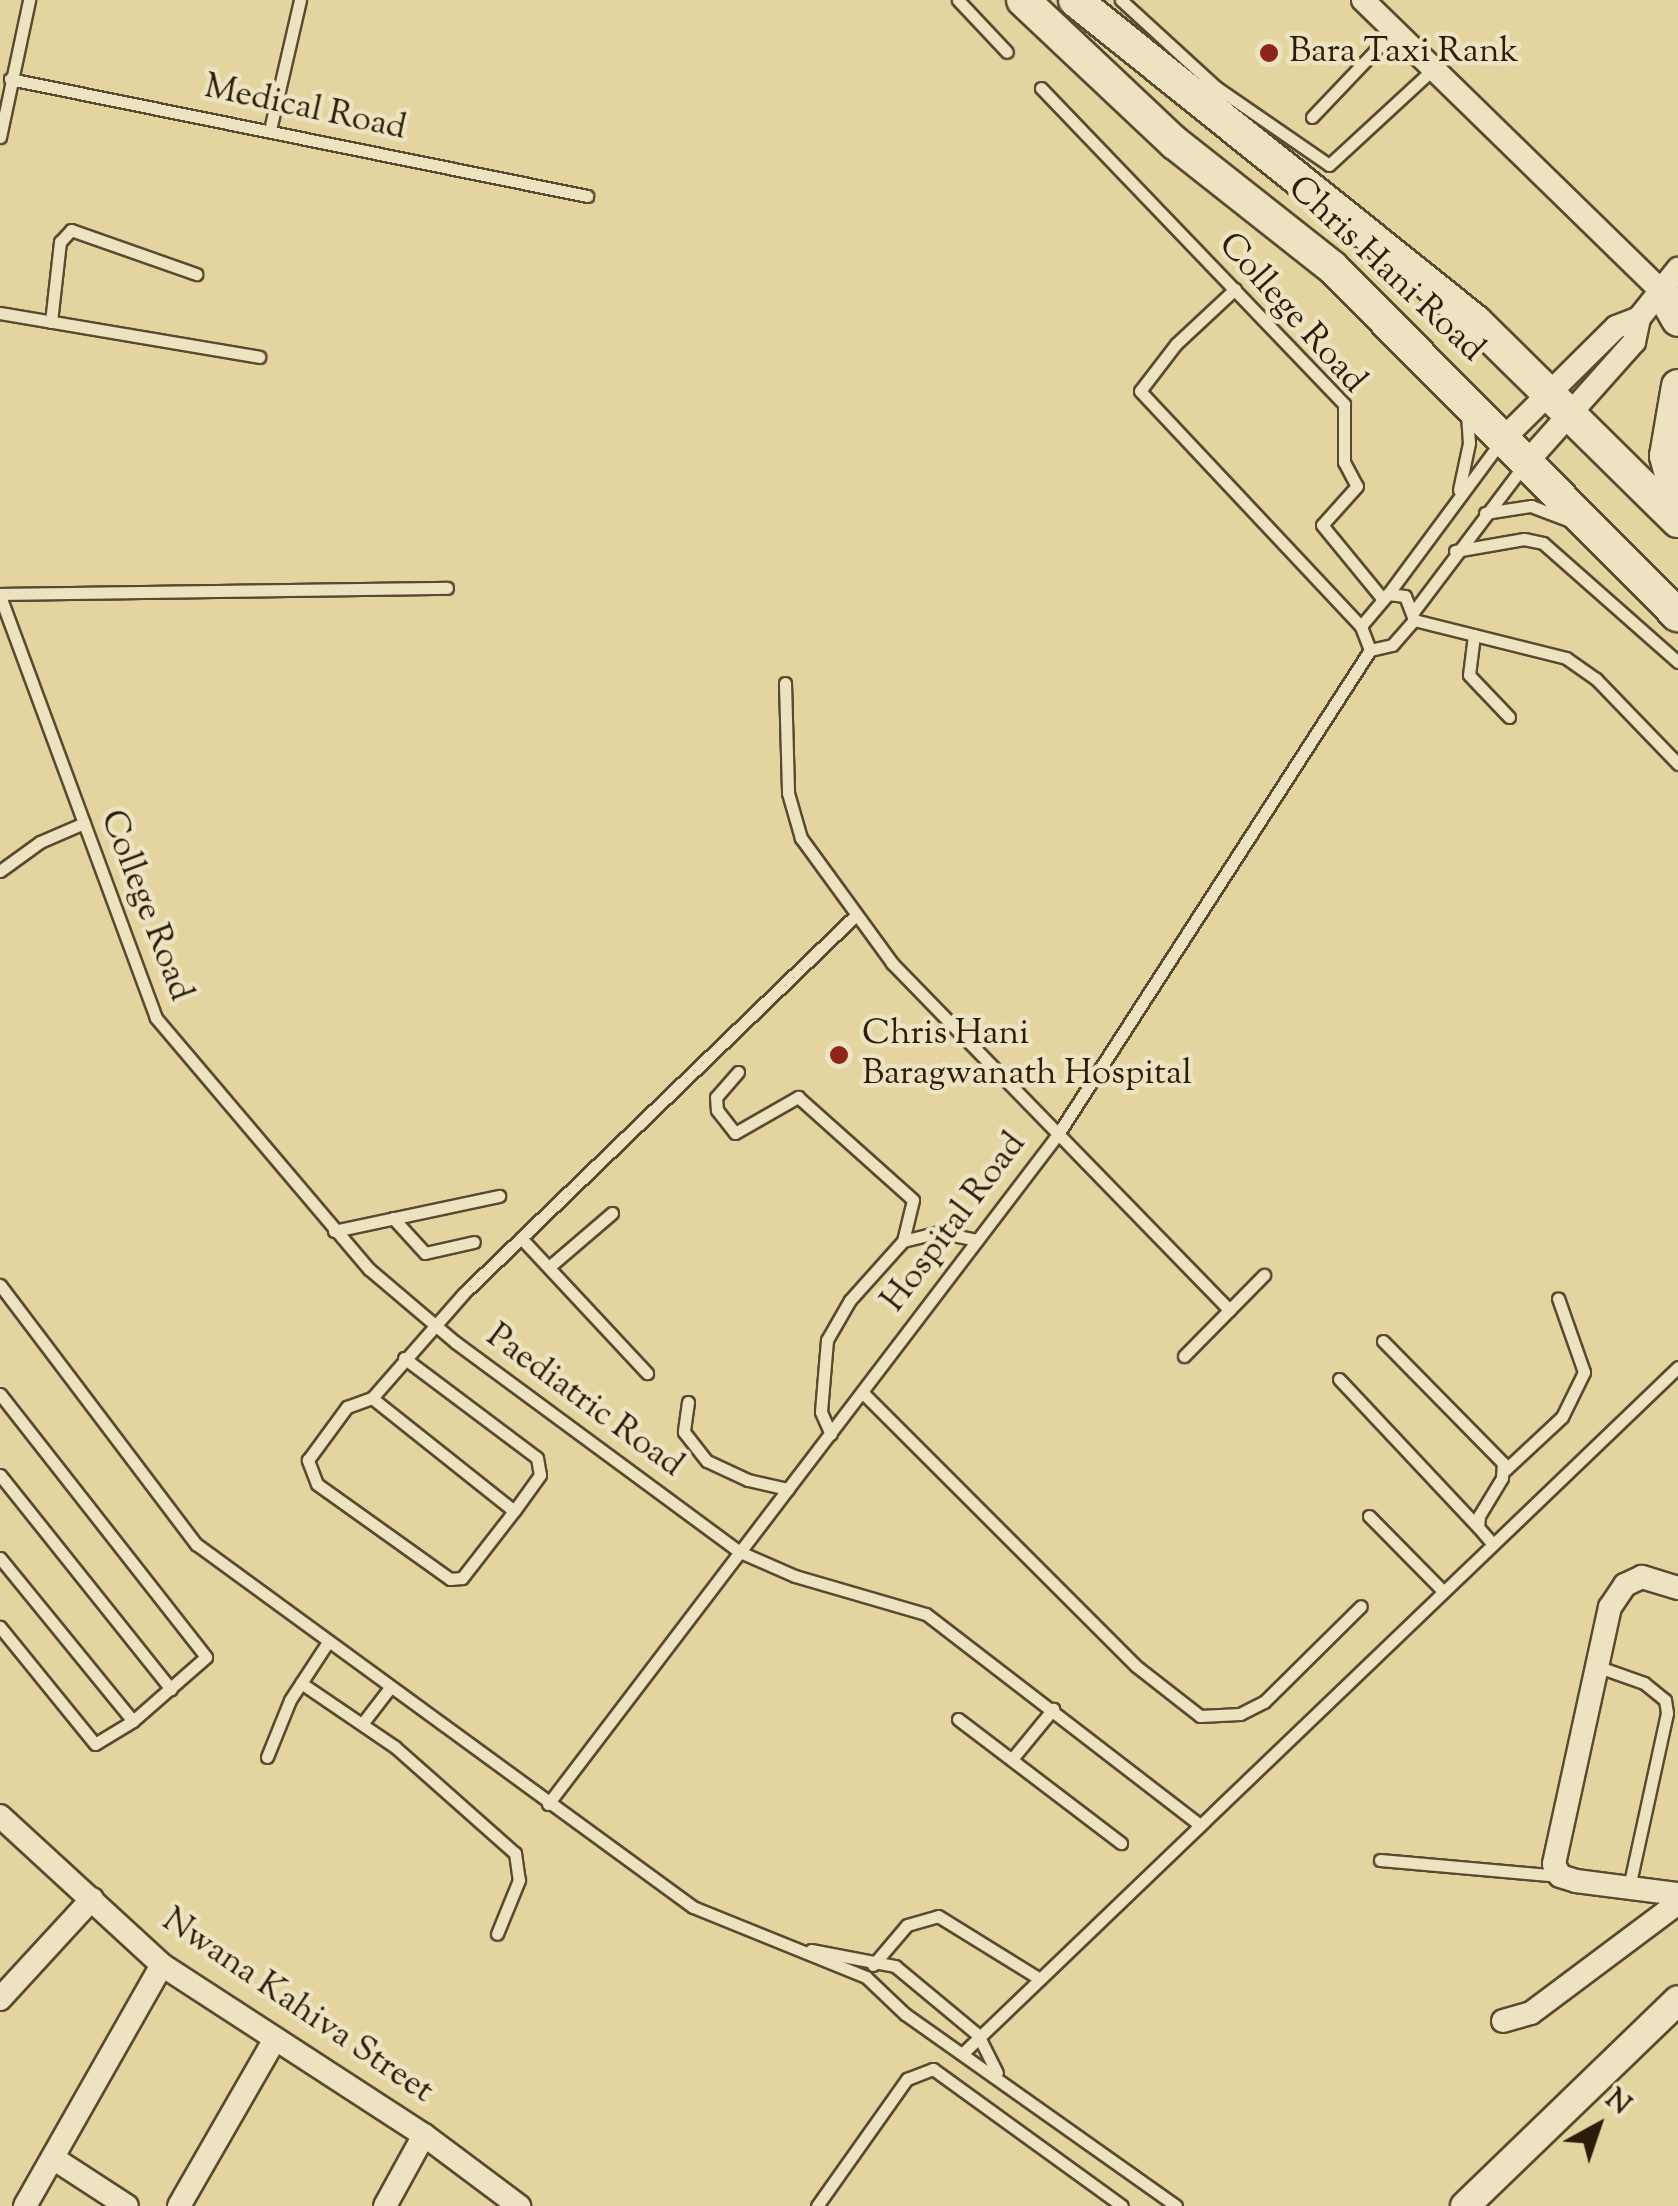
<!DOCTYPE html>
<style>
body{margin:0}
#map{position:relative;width:1678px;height:2206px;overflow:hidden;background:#e3d4a0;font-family:"Sorts Mill Goudy",serif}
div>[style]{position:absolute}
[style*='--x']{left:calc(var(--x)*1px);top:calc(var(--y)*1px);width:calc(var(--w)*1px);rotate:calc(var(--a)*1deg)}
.roads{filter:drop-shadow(2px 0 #5a4a30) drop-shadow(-2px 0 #5a4a30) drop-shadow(0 2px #5a4a30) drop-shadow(0 -2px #5a4a30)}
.service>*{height:11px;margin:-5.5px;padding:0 5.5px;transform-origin:5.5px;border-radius:5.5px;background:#ede3c1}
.minor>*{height:22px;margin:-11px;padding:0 11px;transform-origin:11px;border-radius:11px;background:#ede3c1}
.tertiary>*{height:28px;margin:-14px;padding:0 14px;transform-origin:14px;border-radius:14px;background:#ede3c1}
.secondary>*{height:32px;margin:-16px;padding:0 16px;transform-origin:16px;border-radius:16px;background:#ede3c1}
.dots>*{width:28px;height:28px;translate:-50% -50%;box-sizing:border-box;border:5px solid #ede3c1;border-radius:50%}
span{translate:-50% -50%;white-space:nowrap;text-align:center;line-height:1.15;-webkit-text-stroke:9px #ede3c1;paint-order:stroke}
.poi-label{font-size:35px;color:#2c1c0b}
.left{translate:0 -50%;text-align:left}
.street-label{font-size:35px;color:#2c1c0b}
.north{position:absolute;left:1548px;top:2076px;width:100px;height:100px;-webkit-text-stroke:8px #ede3c1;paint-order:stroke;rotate:40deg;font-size:28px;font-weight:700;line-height:40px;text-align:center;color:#2c1c0b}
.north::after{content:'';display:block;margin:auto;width:35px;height:45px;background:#2c1c0b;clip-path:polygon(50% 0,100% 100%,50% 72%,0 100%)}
</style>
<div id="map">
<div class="roads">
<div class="service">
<div style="--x:958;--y:0;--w:71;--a:46.7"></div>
<div style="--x:1121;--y:0;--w:129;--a:42.5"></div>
<div style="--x:1216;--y:87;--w:137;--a:34.6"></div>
<div style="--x:1329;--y:165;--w:142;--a:-42.7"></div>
<div style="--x:10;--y:79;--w:589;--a:11.46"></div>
<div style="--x:1041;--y:88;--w:438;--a:46.2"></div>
<div style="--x:1344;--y:404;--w:58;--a:90"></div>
<div style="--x:1344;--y:462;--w:27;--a:62"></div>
<div style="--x:1357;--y:486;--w:52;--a:131.9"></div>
<div style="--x:1322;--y:525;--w:94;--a:50.6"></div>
<div style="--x:1312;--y:117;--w:119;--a:-46.4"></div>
<div style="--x:270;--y:130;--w:133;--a:-77"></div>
<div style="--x:0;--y:137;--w:140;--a:-78"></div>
<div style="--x:1235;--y:289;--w:81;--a:137"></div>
<div style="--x:1176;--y:344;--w:59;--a:127.5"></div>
<div style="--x:1140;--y:391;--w:323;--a:46.8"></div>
<div style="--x:0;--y:313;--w:263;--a:9.6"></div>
<div style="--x:51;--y:322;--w:81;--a:-83.6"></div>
<div style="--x:60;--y:242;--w:16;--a:-47"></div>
<div style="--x:71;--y:230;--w:133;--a:19.4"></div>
<div style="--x:1459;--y:490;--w:48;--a:-78"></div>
<div style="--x:1469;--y:443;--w:28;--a:-94"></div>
<div style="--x:1485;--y:513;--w:47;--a:-8.7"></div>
<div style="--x:1531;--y:506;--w:39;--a:21"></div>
<div style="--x:1455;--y:551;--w:70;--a:-9.9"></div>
<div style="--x:1524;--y:539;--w:19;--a:12"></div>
<div style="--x:1543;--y:543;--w:180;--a:41.4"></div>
<div style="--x:0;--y:594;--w:447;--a:-0.8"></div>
<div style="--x:1388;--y:594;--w:192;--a:-53.5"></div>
<div style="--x:1388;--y:594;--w:17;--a:7"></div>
<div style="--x:1405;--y:596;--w:26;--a:69"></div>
<div style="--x:1414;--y:620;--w:33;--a:131"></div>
<div style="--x:1392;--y:645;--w:23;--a:167"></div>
<div style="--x:1370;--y:650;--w:26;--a:-111"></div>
<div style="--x:1361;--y:626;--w:42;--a:-49.8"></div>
<div style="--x:0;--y:596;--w:450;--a:69.7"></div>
<div style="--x:156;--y:1018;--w:329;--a:49.7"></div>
<div style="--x:369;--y:1269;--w:113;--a:40.3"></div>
<div style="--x:455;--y:1342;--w:354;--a:36.4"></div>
<div style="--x:740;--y:1552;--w:60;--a:23.6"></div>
<div style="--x:795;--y:1576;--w:136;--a:16.2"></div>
<div style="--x:926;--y:1614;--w:346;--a:37.6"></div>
<div style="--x:1414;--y:611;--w:183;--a:-53"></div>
<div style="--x:1414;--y:620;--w:157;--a:14"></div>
<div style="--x:1566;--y:658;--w:37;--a:35"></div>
<div style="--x:1596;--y:679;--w:118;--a:46"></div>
<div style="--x:1474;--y:635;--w:40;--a:97.1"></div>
<div style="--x:1469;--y:675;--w:58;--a:46.4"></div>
<div style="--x:785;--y:683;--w:110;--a:88.4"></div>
<div style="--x:788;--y:793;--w:47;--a:73.9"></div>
<div style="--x:801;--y:838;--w:155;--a:53.9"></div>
<div style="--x:892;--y:963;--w:484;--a:45.8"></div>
<div style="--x:0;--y:871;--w:49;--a:-35.9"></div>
<div style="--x:40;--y:842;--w:48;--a:-23.4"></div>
<div style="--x:738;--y:1072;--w:33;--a:131"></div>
<div style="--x:716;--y:1097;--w:13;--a:86"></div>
<div style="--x:717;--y:1110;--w:29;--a:52"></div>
<div style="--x:735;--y:1133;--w:73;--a:-29.7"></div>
<div style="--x:798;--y:1097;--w:154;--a:41.8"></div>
<div style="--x:913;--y:1200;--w:42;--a:103.7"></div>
<div style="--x:903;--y:1241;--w:79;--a:131.9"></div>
<div style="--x:850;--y:1300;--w:46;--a:119.9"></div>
<div style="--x:827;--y:1340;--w:72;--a:94.8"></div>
<div style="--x:821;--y:1412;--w:24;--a:66"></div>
<div style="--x:393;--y:1218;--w:47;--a:47.6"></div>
<div style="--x:425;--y:1253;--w:50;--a:-12.7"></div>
<div style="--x:334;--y:1231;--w:169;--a:-12"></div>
<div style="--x:521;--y:1238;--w:185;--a:47"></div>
<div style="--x:903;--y:1241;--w:37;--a:-14"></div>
<div style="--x:939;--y:1232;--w:39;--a:12"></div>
<div style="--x:549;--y:1267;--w:83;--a:-40.6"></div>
<div style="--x:0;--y:1285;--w:325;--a:52.9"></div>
<div style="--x:196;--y:1544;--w:615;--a:36.14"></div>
<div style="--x:693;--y:1907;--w:187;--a:22"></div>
<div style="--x:866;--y:1977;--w:54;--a:43.5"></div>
<div style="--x:905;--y:2014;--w:332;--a:35.3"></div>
<div style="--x:1383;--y:1341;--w:171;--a:45.5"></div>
<div style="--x:1503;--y:1463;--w:15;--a:94"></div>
<div style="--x:1502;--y:1478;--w:44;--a:121.2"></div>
<div style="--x:1479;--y:1516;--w:11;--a:95"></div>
<div style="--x:1478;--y:1527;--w:21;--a:49"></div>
<div style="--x:1184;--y:1356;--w:114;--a:-45.4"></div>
<div style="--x:404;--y:1358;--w:166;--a:36.9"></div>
<div style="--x:537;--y:1458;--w:17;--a:80"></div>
<div style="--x:540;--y:1475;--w:44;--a:125.8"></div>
<div style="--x:1339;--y:1379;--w:203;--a:46.8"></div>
<div style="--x:862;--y:1392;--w:387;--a:45"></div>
<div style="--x:1136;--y:1666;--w:81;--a:38"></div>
<div style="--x:1200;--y:1716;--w:40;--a:-2.9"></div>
<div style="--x:1240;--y:1714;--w:27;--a:-27"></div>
<div style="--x:1264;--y:1702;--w:136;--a:-44.7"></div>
<div style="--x:0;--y:1394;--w:334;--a:51.9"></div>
<div style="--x:206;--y:1657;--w:97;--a:138.8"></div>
<div style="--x:133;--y:1721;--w:44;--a:148.8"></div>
<div style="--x:95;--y:1744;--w:151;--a:-129.1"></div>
<div style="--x:372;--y:1398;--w:181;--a:38.5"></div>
<div style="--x:514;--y:1511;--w:85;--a:127.8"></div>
<div style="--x:462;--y:1578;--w:12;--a:175"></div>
<div style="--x:450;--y:1579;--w:163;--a:-144.5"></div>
<div style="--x:317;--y:1484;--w:26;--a:-111"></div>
<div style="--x:308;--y:1460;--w:66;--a:-53.7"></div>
<div style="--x:347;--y:1407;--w:27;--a:-20"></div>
<div style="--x:372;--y:1398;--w:138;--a:-48.8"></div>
<div style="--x:463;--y:1294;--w:546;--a:-43.96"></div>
<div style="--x:688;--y:1402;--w:30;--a:98"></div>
<div style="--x:684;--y:1432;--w:37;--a:52"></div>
<div style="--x:707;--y:1461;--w:45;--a:24.9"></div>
<div style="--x:748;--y:1480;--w:41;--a:12.7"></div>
<div style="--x:1504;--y:1471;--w:79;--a:-43"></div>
<div style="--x:1562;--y:1417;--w:50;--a:-63.9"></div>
<div style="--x:1584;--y:1372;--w:78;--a:-109.4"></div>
<div style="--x:0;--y:1475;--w:274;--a:51.4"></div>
<div style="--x:1369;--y:1516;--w:105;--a:45.4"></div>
<div style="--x:0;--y:1558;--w:210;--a:50.8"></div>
<div style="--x:1596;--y:1666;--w:51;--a:19.5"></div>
<div style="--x:1644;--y:1683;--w:27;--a:39"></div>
<div style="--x:1665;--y:1700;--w:13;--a:81"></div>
<div style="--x:1667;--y:1713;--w:178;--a:102.3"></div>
<div style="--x:301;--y:1683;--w:114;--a:34.2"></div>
<div style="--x:395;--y:1747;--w:160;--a:41.5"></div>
<div style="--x:515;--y:1853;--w:27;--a:82"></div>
<div style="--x:519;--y:1880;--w:58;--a:112.2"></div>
<div style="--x:958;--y:1719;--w:205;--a:37.3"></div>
<div style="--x:362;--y:1724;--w:44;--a:-52.4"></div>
<div style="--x:267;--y:1757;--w:61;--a:-68"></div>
<div style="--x:290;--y:1700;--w:66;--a:-56.8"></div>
<div style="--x:1012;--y:1759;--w:65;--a:-50.6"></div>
<div style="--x:548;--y:1804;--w:842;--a:-52.72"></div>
<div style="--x:1058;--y:1134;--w:576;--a:-57.19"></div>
<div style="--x:1380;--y:1860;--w:181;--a:5.1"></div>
<div style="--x:811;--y:1950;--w:86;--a:10.8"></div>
<div style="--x:895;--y:1966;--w:108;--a:39.7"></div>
<div style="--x:978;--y:2035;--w:42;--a:63.4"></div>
<div style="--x:873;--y:1965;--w:52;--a:-49.6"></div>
<div style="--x:907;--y:1925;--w:32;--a:-16"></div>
<div style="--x:938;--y:1916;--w:120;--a:31.7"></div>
<div style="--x:963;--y:2053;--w:991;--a:-43.81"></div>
<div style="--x:817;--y:2206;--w:156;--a:-54.7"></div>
<div style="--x:907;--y:2079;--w:28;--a:-21"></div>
<div style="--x:933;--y:2069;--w:233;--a:35.9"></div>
</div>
<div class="minor">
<div style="--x:1363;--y:0;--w:418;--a:44.3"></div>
<div style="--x:1503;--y:439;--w:159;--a:-44.7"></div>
<div style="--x:1616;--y:327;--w:25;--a:-21"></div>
<div style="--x:1639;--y:318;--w:63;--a:-51.5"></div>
<div style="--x:1527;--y:462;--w:161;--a:-48.3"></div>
<div style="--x:1634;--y:342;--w:25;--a:-78"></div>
<div style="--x:1678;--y:1588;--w:38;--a:-163"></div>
<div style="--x:1642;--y:1577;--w:19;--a:155"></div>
<div style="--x:1625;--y:1585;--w:27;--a:124"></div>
<div style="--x:1610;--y:1607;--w:263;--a:102.3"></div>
<div style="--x:1554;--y:1864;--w:13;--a:63"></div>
<div style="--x:1560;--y:1876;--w:17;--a:17"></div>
<div style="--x:1576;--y:1881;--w:103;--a:7.3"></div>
<div style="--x:0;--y:1816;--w:220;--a:42.6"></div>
<div style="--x:162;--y:1965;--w:312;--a:33"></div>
<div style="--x:424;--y:2135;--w:119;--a:36.8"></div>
<div style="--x:0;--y:1999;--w:136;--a:-47.4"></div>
<div style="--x:1503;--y:2021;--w:29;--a:-16"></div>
<div style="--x:1531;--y:2013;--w:184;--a:-36.8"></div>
<div style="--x:53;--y:2158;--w:88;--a:33"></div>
<div style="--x:25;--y:2206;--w:277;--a:-60.4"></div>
<div style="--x:179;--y:2206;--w:190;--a:-60.1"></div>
<div style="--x:385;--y:2206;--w:81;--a:-61.2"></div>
</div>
<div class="tertiary">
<div style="--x:1465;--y:2206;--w:296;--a:-44"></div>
</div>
<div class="secondary">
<div style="--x:1023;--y:0;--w:209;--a:43.3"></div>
<div style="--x:1175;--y:143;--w:200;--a:38.3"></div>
<div style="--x:1332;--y:267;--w:491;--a:45.2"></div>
<div style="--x:1075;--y:0;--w:513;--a:38.75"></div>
<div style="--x:1475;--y:321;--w:285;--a:44.6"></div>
<div style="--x:1662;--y:292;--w:32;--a:60"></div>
<div style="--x:1678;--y:386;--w:71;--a:99.7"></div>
<div style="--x:1666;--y:456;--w:46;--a:74.7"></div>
</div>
</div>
<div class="dots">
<div style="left:1269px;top:53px;background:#8f2418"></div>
<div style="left:839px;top:1055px;background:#8f2418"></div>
</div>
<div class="poi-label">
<span class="left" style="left:1289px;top:53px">Bara Taxi Rank</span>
<span class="left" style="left:862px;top:1055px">Chris Hani<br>Baragwanath Hospital</span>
</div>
<div class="street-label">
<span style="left:305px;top:109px;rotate:12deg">Medical Road</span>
<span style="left:1385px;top:270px;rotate:43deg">Chris Hani Road</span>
<span style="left:1291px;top:314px;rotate:48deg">College Road</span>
<span style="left:145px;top:906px;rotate:69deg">College Road</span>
<span style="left:955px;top:1223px;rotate:-53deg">Hospital Road</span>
<span style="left:584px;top:1402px;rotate:36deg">Paediatric Road</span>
<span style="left:297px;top:2007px;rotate:34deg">Nwana Kahiva Street</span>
</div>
<div class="north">N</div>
</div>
